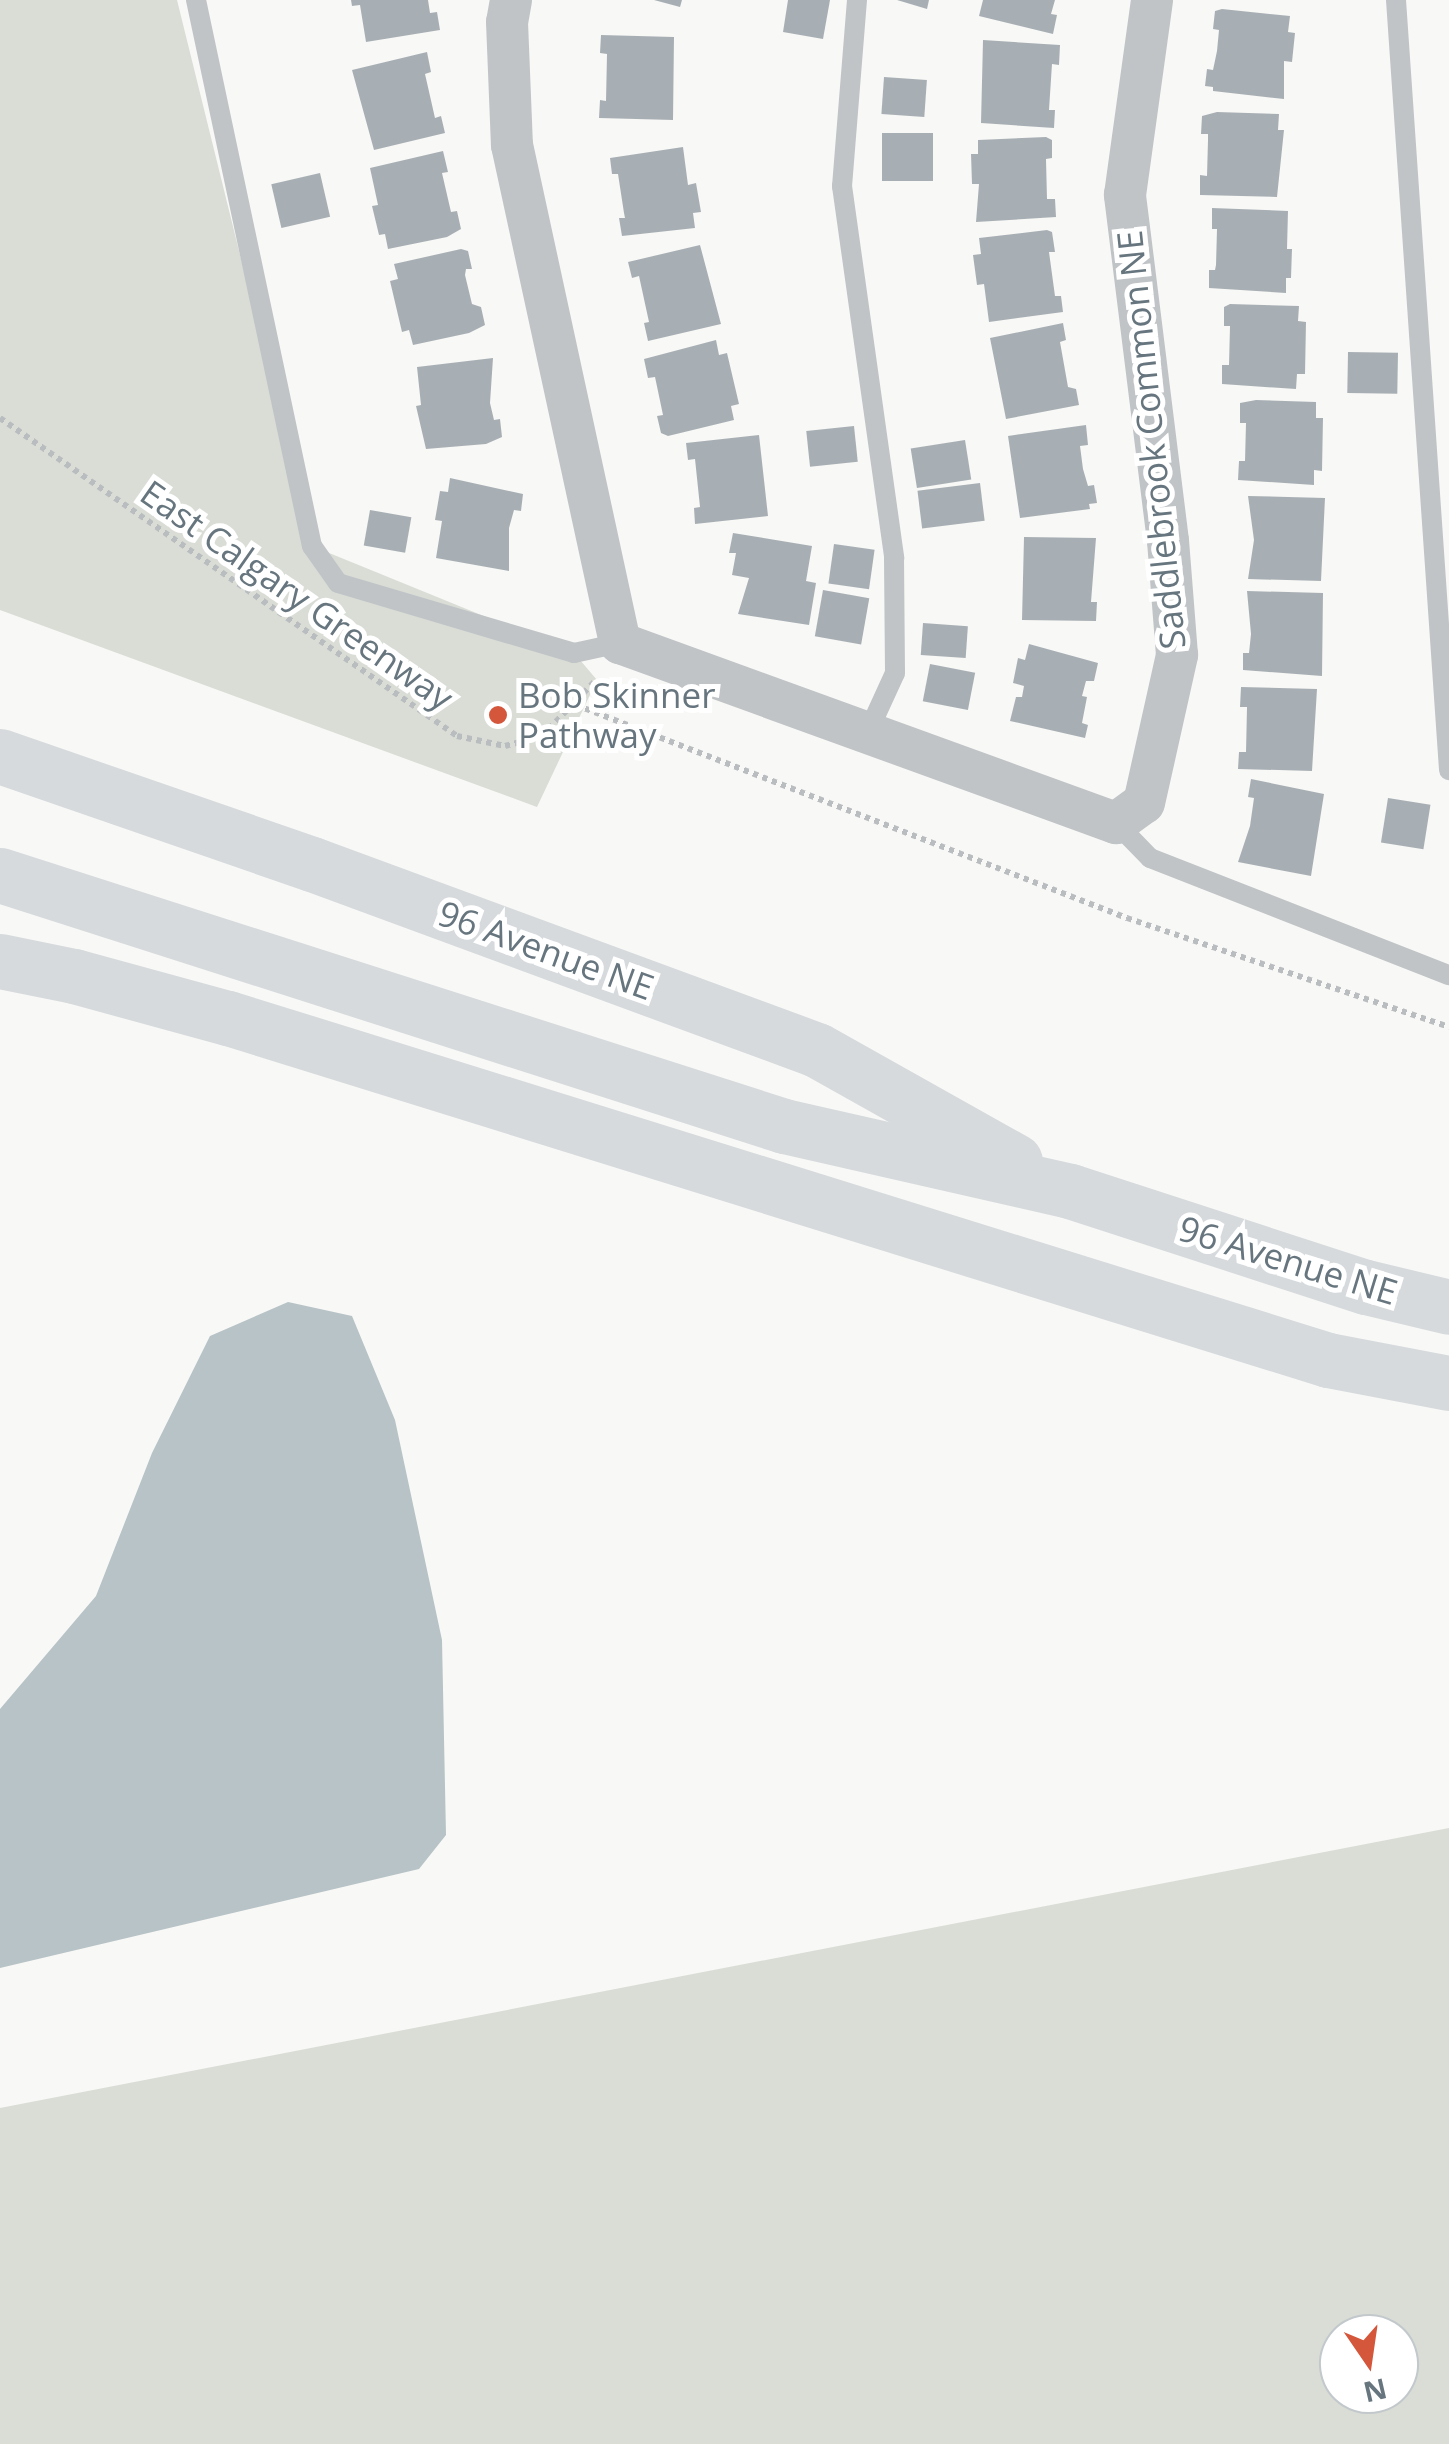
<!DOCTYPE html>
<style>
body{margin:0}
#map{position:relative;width:1449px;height:2444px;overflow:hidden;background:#f8f8f6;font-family:"Open Sans",sans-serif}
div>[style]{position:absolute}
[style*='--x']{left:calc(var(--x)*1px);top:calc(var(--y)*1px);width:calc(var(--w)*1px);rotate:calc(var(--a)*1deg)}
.green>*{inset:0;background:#d9ddd6}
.water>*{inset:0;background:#b7c3c6}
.building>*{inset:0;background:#a8afb4;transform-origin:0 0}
.path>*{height:6px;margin-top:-3px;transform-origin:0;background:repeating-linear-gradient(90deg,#babdbf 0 5px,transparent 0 10px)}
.lane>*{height:20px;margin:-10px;padding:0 10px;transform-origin:10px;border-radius:10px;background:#c0c4c7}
.street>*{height:42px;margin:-21px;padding:0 21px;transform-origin:21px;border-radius:21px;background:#c0c4c7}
.primary>*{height:55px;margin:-27.5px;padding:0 27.5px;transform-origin:27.5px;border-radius:27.5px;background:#d6dadd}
.highway>*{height:55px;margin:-27.5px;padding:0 27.5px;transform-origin:27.5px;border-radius:27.5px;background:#d6dadd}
.dots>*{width:28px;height:28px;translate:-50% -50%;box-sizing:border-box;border:5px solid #fff;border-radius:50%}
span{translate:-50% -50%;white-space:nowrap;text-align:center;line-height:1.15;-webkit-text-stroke:10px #fff;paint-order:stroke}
.street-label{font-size:35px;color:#66757e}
.poi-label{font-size:35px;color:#66757e}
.left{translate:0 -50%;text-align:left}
.north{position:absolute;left:1319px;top:2314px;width:100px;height:100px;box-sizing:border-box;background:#fff;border:2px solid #c2c8cb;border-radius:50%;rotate:167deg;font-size:28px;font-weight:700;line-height:40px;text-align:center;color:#66757e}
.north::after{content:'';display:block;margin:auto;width:35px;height:45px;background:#d4563b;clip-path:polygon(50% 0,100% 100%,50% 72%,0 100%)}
</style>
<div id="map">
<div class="green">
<div style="clip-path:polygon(0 0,177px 0,312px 546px,574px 653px,597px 680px,537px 807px,0 610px)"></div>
<div style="clip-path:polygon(evenodd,1449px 1828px,1449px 2444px,0 2444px,0 2108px,1449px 1828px,1399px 2334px,1399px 2394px,1339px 2394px,1339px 2334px,1399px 2334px)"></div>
</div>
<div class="water">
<div style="clip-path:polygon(288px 1302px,352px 1316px,395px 1420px,442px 1640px,446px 1835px,419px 1869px,0 1968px,0 1709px,96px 1596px,152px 1453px,210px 1336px)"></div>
</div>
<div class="building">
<div style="clip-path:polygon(351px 0,428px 0,430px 13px,437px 12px,440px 30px,366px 42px,360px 5px,352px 6px)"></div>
<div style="clip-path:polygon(654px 0,682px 0,680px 7px)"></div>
<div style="clip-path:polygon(788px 0,830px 0,823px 39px,783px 32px)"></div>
<div style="clip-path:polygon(897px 0,929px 0,927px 9px)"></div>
<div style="clip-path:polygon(983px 0,1055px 0,1051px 14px,1057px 15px,1053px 34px,979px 16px)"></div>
<div style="clip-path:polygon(1222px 9px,1290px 16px,1288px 32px,1295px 33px,1292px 62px,1284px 61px,1284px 99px,1213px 91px,1213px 87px,1205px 86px,1207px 69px,1213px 70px,1217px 51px,1219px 30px,1213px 29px,1215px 11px)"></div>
<div style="clip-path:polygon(601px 35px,674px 37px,673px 120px,599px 118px,600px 100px,606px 101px,607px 54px,600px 53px)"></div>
<div style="clip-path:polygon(983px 40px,1060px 45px,1059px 65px,1052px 64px,1049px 110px,1055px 110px,1054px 128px,981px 123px)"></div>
<div style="clip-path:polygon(427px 52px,431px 72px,425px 74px,435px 118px,441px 116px,445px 133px,374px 150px,352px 70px)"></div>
<div style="left:884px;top:77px;width:43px;height:37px;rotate:4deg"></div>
<div style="clip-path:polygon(1217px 112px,1279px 114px,1278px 130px,1284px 130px,1277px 197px,1200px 195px,1200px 175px,1207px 176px,1208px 140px,1208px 134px,1201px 134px,1202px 116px)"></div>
<div style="left:933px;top:133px;width:48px;height:51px;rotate:90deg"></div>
<div style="clip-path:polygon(1046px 137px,1052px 140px,1052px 158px,1046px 159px,1047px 199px,1055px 199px,1056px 217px,976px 222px,979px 184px,972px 184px,971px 154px,978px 154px,978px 140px)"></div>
<div style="clip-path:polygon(683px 147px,688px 185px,696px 183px,701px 212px,693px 213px,695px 228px,622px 236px,619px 218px,625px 218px,624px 213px,618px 174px,612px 174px,610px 158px)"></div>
<div style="clip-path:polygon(443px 151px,448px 172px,442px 173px,451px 212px,457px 211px,461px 229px,447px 237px,388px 249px,385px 234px,379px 235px,372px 206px,378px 205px,370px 168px)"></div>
<div style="left:320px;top:173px;width:45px;height:50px;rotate:77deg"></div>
<div style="clip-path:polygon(1212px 208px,1288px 211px,1287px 249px,1292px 249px,1291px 278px,1286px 278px,1286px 293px,1209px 288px,1209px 270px,1215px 270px,1216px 265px,1217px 229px,1212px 229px)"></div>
<div style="clip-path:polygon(1047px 230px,1052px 232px,1055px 252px,1049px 252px,1055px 296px,1061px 296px,1063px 312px,989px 322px,984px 284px,977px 285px,973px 255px,981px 254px,979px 238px)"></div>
<div style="clip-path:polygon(700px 245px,721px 324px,648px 341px,644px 323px,649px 322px,639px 276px,632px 278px,628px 262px)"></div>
<div style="clip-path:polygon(461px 249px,468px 251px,472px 269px,466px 269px,465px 275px,472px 304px,481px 307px,485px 325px,469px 333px,413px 345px,409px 330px,402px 332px,390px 281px,398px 279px,394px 264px)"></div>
<div style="clip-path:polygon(1230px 304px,1299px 306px,1298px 321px,1306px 322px,1305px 374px,1297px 374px,1296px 389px,1222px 384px,1222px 365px,1229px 365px,1230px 326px,1224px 326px,1224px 307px)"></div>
<div style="clip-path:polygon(1063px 323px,1066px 340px,1060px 342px,1068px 387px,1076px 389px,1079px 405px,1006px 419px,990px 338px)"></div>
<div style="clip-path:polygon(716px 340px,719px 355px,727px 353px,739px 404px,731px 406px,734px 420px,668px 436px,661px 433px,657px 416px,663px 415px,655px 377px,648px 378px,644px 359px)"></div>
<div style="left:1348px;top:352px;width:50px;height:41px;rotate:1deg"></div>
<div style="clip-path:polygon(493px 358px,490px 403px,494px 420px,500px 419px,502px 437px,486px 444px,426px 449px,416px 406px,421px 405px,417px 367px)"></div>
<div style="clip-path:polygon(1256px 400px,1316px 402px,1316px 418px,1323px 418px,1322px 471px,1314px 470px,1314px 485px,1238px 480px,1239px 461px,1245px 461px,1246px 423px,1240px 423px,1240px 403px)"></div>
<div style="clip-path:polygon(1086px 425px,1088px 445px,1080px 446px,1083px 469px,1088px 486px,1094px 485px,1097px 503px,1089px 504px,1090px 509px,1020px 518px,1008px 436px)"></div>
<div style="left:854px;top:426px;width:36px;height:48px;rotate:84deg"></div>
<div style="clip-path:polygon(759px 435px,768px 516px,695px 524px,694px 508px,700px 507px,695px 459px,688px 460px,686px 443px)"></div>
<div style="left:965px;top:440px;width:40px;height:55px;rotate:81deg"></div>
<div style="clip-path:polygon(450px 478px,523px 494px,521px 511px,514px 510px,509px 528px,509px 571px,436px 558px,442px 521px,435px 520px,440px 491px,448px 492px)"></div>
<div style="left:980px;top:483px;width:38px;height:63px;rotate:83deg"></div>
<div style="clip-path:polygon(1248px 496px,1325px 498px,1321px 581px,1248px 579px,1254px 540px)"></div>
<div style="left:370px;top:510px;width:42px;height:36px;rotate:10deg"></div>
<div style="clip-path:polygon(733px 533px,812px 546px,806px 581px,816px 583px,809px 625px,738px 614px,749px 578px,732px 575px,736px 553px,729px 553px)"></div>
<div style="clip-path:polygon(1024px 537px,1096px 538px,1091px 602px,1097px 602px,1096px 621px,1022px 620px)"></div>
<div style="left:834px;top:544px;width:41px;height:40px;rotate:8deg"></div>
<div style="left:823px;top:590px;width:47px;height:47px;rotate:10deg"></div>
<div style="clip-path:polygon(1247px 591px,1323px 593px,1322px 676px,1243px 670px,1243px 653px,1249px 653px,1251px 634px)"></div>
<div style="left:923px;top:623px;width:45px;height:32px;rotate:4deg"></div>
<div style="clip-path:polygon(1029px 644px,1098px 663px,1094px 681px,1086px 681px,1082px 696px,1087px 697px,1082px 723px,1088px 725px,1085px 738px,1010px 721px,1016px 697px,1022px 697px,1024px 686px,1013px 683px,1018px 658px,1025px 660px)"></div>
<div style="left:930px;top:664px;width:46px;height:38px;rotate:11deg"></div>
<div style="clip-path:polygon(1241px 687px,1317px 689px,1312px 771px,1238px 769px,1239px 752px,1246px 752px,1247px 707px,1240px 707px)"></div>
<div style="clip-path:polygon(1251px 779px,1324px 794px,1311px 876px,1238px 862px,1250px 826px,1254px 798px,1248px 797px)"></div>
<div style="left:1388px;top:798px;width:43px;height:45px;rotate:9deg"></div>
</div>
<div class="path">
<div style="--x:0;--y:418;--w:557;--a:34.83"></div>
<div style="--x:457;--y:736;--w:49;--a:11.8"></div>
<div style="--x:505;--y:746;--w:38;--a:-15"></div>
<div style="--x:542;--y:736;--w:79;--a:-46"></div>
<div style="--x:576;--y:705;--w:591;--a:21.14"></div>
<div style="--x:1127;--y:918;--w:340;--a:18.7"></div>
</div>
<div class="lane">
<div style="--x:196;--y:0;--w:558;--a:78.01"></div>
<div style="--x:312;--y:546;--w:45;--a:54.9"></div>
<div style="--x:338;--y:583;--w:246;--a:16.5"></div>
<div style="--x:574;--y:653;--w:47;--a:-12.3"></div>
<div style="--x:857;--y:0;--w:187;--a:94.6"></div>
<div style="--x:842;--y:186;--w:376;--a:82"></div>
<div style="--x:894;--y:558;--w:115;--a:89.5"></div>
<div style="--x:895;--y:673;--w:65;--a:114.6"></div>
<div style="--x:1396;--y:0;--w:772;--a:86.06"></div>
<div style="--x:1116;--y:823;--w:49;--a:45.8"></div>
<div style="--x:1150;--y:858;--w:321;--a:21.4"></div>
</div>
<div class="street">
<div style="--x:511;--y:0;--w:22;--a:100"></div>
<div style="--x:507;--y:22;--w:123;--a:87.7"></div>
<div style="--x:512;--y:145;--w:510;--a:77.76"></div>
<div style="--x:620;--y:643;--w:528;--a:19.95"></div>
<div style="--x:1116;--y:823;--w:34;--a:-36"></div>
<div style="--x:1144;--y:803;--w:152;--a:-77.4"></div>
<div style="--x:1177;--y:655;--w:114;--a:-94.5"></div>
<div style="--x:1168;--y:541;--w:349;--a:-97.1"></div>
<div style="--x:1125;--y:195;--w:197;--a:-82.1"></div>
</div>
<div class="primary">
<div style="--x:0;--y:756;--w:330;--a:19.1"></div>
<div style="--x:312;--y:864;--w:538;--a:20.22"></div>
<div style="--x:817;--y:1050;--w:227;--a:29.3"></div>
<div style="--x:0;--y:875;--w:823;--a:17.75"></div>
<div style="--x:784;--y:1126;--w:293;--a:12.8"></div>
<div style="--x:1070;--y:1191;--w:311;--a:18"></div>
<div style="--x:1366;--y:1287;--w:85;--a:13.5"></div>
</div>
<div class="highway">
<div style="--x:0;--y:961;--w:76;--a:11.5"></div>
<div style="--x:74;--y:976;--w:160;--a:15.3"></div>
<div style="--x:228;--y:1018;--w:1152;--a:17.27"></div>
<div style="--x:1328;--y:1360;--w:123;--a:10.8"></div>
</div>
<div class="dots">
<div style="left:498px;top:715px;background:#d4563b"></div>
</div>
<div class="street-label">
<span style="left:1151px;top:440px;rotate:-96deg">Saddlebrook Common NE</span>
<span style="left:297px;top:595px;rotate:35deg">East Calgary Greenway</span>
<span style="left:546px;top:950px;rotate:20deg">96 Avenue NE</span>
<span style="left:1288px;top:1260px;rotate:17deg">96 Avenue NE</span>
</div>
<div class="poi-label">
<span class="left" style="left:518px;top:715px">Bob Skinner<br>Pathway</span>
</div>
<div class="north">N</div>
</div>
